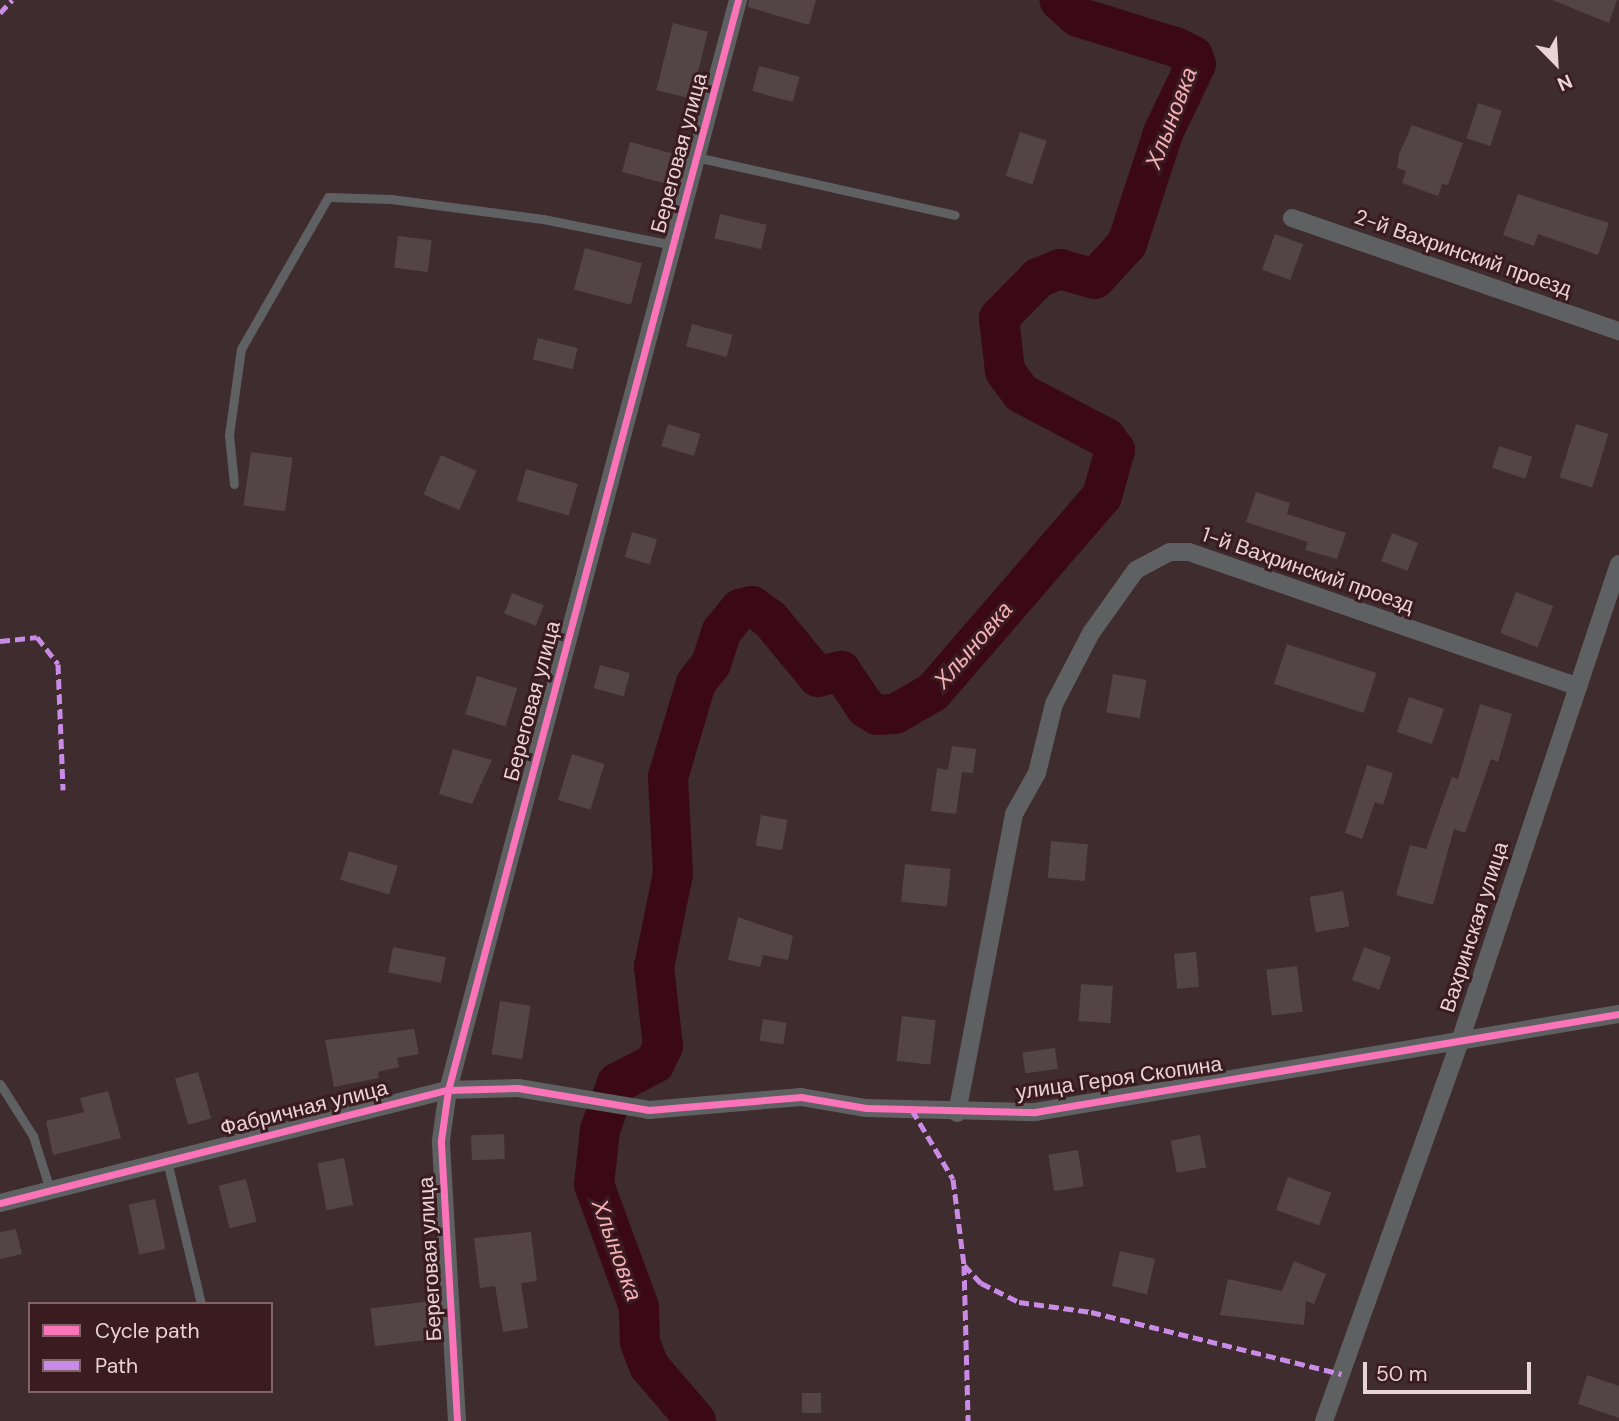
<!DOCTYPE html>
<meta charset="utf-8">
<style>
body{margin:0}
#map{position:relative;width:1619px;height:1421px;overflow:hidden;background:#3e2c2f;font-family:"DM Sans",sans-serif}
div>[style]{position:absolute}
[style*='--x']{left:calc(var(--x)*1px);top:calc(var(--y)*1px);width:calc(var(--w)*1px);rotate:calc(var(--a)*1deg)}
.river>*{height:40px;margin:-20px;padding:0 20px;transform-origin:20px;border-radius:20px;background:#3b0915}
.building>*{inset:0;background:#534446;transform-origin:0 0}
.service>*{height:9px;margin:-4.5px;padding:0 4.5px;transform-origin:4.5px;border-radius:4.5px;background:#5f6062}
.minor>*{height:18px;margin:-9px;padding:0 9px;transform-origin:9px;border-radius:9px;background:#5f6062}
.quiet>*{height:5px;margin-top:-2.5px;transform-origin:0;background:repeating-linear-gradient(90deg,#ca8be6 0 10px,transparent 0 15px)}
.cycleway>*{height:7px;margin:-3.5px;padding:0 3.5px;transform-origin:3.5px;border-radius:3.5px;background:#fb73b8}
span{translate:-50% -50%;white-space:nowrap;text-align:center;line-height:1.15;-webkit-text-stroke:6px #3a1b1f;paint-order:stroke}
.street-label{font-size:21px;color:#e9d3d5}
.water-label{font-size:23px;color:#f3afb5;font-style:italic}
.legend{position:absolute;left:28px;top:1302px;width:245px;height:91px;box-sizing:border-box;background:#3a1b1f;border:2px solid #806568;margin:0;padding:9px 12px;list-style:none;font-size:21px;color:#e9d3d5}
.legend li{display:flex;align-items:center;gap:14px;height:35px}
.legend b{width:35px;border:2px solid #806568}
.north{position:absolute;left:1521px;top:28px;width:70px;height:70px;-webkit-text-stroke:5px #3a1b1f;paint-order:stroke;rotate:156deg;font-size:19px;font-weight:700;line-height:28px;text-align:center;color:#e9d3d5}
.north::after{content:'';display:block;margin:auto;width:24px;height:32px;background:#e9d3d5;clip-path:polygon(50% 0,100% 100%,50% 72%,0 100%)}
.scale{position:absolute;left:1363px;top:1362px;width:168px;height:32px;box-sizing:border-box;border:4px solid #e9d3d5;border-top:0;padding-left:9px;font-size:21px;line-height:24px;white-space:nowrap;color:#e9d3d5;-webkit-text-stroke:5px #3a1b1f;paint-order:stroke}
</style>
<div id="map">
<div class="river">
<div style="--x:696;--y:1421;--w:72;--a:-130.5"></div>
<div style="--x:649;--y:1366;--w:26;--a:-111"></div>
<div style="--x:640;--y:1342;--w:35;--a:-92"></div>
<div style="--x:639;--y:1307;--w:130;--a:-110.2"></div>
<div style="--x:594;--y:1185;--w:55;--a:-83.8"></div>
<div style="--x:600;--y:1130;--w:50;--a:-70.1"></div>
<div style="--x:617;--y:1083;--w:43;--a:-27.8"></div>
<div style="--x:655;--y:1063;--w:19;--a:-65"></div>
<div style="--x:663;--y:1046;--w:80;--a:-96.5"></div>
<div style="--x:654;--y:967;--w:95;--a:-78.5"></div>
<div style="--x:673;--y:874;--w:97;--a:-93"></div>
<div style="--x:668;--y:777;--w:98;--a:-73.4"></div>
<div style="--x:696;--y:683;--w:24;--a:-52"></div>
<div style="--x:711;--y:664;--w:35;--a:-72"></div>
<div style="--x:722;--y:631;--w:28;--a:-51"></div>
<div style="--x:740;--y:609;--w:12;--a:-14"></div>
<div style="--x:752;--y:606;--w:22;--a:36"></div>
<div style="--x:770;--y:619;--w:75;--a:50.4"></div>
<div style="--x:818;--y:677;--w:24;--a:-15"></div>
<div style="--x:841;--y:671;--w:45;--a:56"></div>
<div style="--x:866;--y:708;--w:13;--a:32"></div>
<div style="--x:877;--y:715;--w:18;--a:-3"></div>
<div style="--x:895;--y:714;--w:44;--a:-30.1"></div>
<div style="--x:933;--y:692;--w:259;--a:-49.2"></div>
<div style="--x:1102;--y:496;--w:48;--a:-74.2"></div>
<div style="--x:1115;--y:450;--w:15;--a:-127"></div>
<div style="--x:1106;--y:438;--w:96;--a:-152.1"></div>
<div style="--x:1021;--y:393;--w:27;--a:-126"></div>
<div style="--x:1005;--y:371;--w:53;--a:-96.5"></div>
<div style="--x:999;--y:318;--w:56;--a:-45.7"></div>
<div style="--x:1038;--y:278;--w:24;--a:-22"></div>
<div style="--x:1060;--y:269;--w:36;--a:16"></div>
<div style="--x:1095;--y:279;--w:47;--a:-47.6"></div>
<div style="--x:1127;--y:244;--w:117;--a:-72"></div>
<div style="--x:1163;--y:133;--w:76;--a:-64.4"></div>
<div style="--x:1196;--y:64;--w:9;--a:-111"></div>
<div style="--x:1193;--y:56;--w:20;--a:-153"></div>
<div style="--x:1175;--y:47;--w:102;--a:-162.8"></div>
<div style="--x:1078;--y:17;--w:25;--a:-138"></div>
</div>
<div class="building">
<div style="clip-path:polygon(749px 0,816px 0,809px 25px,748px 7px)"></div>
<div style="clip-path:polygon(1552px 0,1617px 0,1609px 23px)"></div>
<div style="left:673px;top:23px;width:36px;height:69px;rotate:14deg"></div>
<div style="left:759px;top:66px;width:42px;height:26px;rotate:15deg"></div>
<div style="left:1478px;top:103px;width:25px;height:37px;rotate:18deg"></div>
<div style="clip-path:polygon(1412px 125px,1463px 143px,1448px 185px,1442px 184px,1438px 196px,1402px 183px,1406px 171px,1397px 168px,1399px 154px)"></div>
<div style="left:1020px;top:132px;width:28px;height:46px;rotate:18deg"></div>
<div style="left:630px;top:142px;width:43px;height:31px;rotate:15deg"></div>
<div style="clip-path:polygon(1518px 194px,1609px 223px,1598px 255px,1538px 234px,1534px 246px,1503px 235px)"></div>
<div style="left:720px;top:214px;width:48px;height:25px;rotate:13deg"></div>
<div style="left:1275px;top:234px;width:30px;height:38px;rotate:20deg"></div>
<div style="left:398px;top:236px;width:34px;height:32px;rotate:7deg"></div>
<div style="left:585px;top:248px;width:59px;height:43px;rotate:15deg"></div>
<div style="left:692px;top:324px;width:42px;height:23px;rotate:15deg"></div>
<div style="left:538px;top:338px;width:41px;height:22px;rotate:14deg"></div>
<div style="left:668px;top:424px;width:34px;height:23px;rotate:17deg"></div>
<div style="left:1576px;top:424px;width:34px;height:56px;rotate:17deg"></div>
<div style="left:1499px;top:446px;width:35px;height:23px;rotate:18deg"></div>
<div style="left:251px;top:452px;width:42px;height:54px;rotate:8deg"></div>
<div style="left:441px;top:455px;width:39px;height:43px;rotate:24deg"></div>
<div style="left:526px;top:469px;width:54px;height:33px;rotate:16deg"></div>
<div style="clip-path:polygon(1256px 492px,1290px 503px,1287px 514px,1346px 533px,1337px 559px,1305px 550px,1308px 542px,1246px 522px)"></div>
<div style="left:632px;top:532px;width:26px;height:26px;rotate:16deg"></div>
<div style="left:1392px;top:533px;width:28px;height:30px;rotate:21deg"></div>
<div style="left:1516px;top:592px;width:40px;height:44px;rotate:21deg"></div>
<div style="left:512px;top:593px;width:34px;height:22px;rotate:21deg"></div>
<div style="left:1287px;top:644px;width:94px;height:42px;rotate:18deg"></div>
<div style="left:600px;top:665px;width:31px;height:24px;rotate:15deg"></div>
<div style="left:1113px;top:674px;width:34px;height:39px;rotate:10deg"></div>
<div style="left:477px;top:676px;width:42px;height:40px;rotate:17deg"></div>
<div style="left:1409px;top:697px;width:37px;height:37px;rotate:19deg"></div>
<div style="clip-path:polygon(1480px 704px,1512px 714px,1498px 762px,1491px 759px,1465px 833px,1454px 829px,1433px 905px,1396px 895px,1410px 845px,1426px 849px,1452px 777px,1458px 779px)"></div>
<div style="clip-path:polygon(952px 746px,976px 749px,973px 773px,962px 772px,956px 814px,931px 811px,937px 768px,948px 770px)"></div>
<div style="clip-path:polygon(453px 749px,492px 760px,472px 804px,439px 794px)"></div>
<div style="left:572px;top:754px;width:34px;height:48px;rotate:17deg"></div>
<div style="clip-path:polygon(1367px 765px,1393px 773px,1383px 805px,1375px 802px,1362px 839px,1345px 833px)"></div>
<div style="left:761px;top:815px;width:27px;height:31px;rotate:10deg"></div>
<div style="left:1051px;top:841px;width:37px;height:37px;rotate:5deg"></div>
<div style="left:349px;top:851px;width:51px;height:30px;rotate:17deg"></div>
<div style="left:905px;top:864px;width:46px;height:38px;rotate:6deg"></div>
<div style="left:1343px;top:891px;width:36px;height:34px;rotate:80deg"></div>
<div style="clip-path:polygon(738px 917px,793px 936px,788px 960px,763px 955px,760px 967px,728px 960px)"></div>
<div style="left:393px;top:947px;width:54px;height:26px;rotate:11deg"></div>
<div style="left:1364px;top:947px;width:29px;height:35px;rotate:20deg"></div>
<div style="left:1196px;top:952px;width:35px;height:22px;rotate:85deg"></div>
<div style="left:1297px;top:966px;width:46px;height:31px;rotate:83deg"></div>
<div style="left:1081px;top:984px;width:32px;height:37px;rotate:4deg"></div>
<div style="left:500px;top:1001px;width:31px;height:54px;rotate:9deg"></div>
<div style="left:902px;top:1016px;width:34px;height:45px;rotate:7deg"></div>
<div style="left:763px;top:1019px;width:24px;height:22px;rotate:9deg"></div>
<div style="clip-path:polygon(414px 1029px,419px 1054px,397px 1058px,399px 1067px,378px 1072px,379px 1078px,334px 1087px,325px 1040px)"></div>
<div style="left:1055px;top:1048px;width:21px;height:33px;rotate:82deg"></div>
<div style="left:198px;top:1072px;width:48px;height:24px;rotate:74deg"></div>
<div style="clip-path:polygon(108px 1091px,121px 1138px,53px 1155px,46px 1121px,84px 1112px,80px 1098px)"></div>
<div style="left:504px;top:1134px;width:25px;height:33px;rotate:88deg"></div>
<div style="left:1200px;top:1135px;width:33px;height:30px;rotate:79deg"></div>
<div style="left:1078px;top:1150px;width:37px;height:30px;rotate:81deg"></div>
<div style="left:344px;top:1158px;width:48px;height:27px;rotate:79deg"></div>
<div style="left:1288px;top:1177px;width:46px;height:35px;rotate:20deg"></div>
<div style="left:246px;top:1179px;width:44px;height:28px;rotate:76deg"></div>
<div style="left:155px;top:1199px;width:51px;height:27px;rotate:78deg"></div>
<div style="clip-path:polygon(16px 1229px,22px 1254px,0 1259px,0 1232px)"></div>
<div style="clip-path:polygon(531px 1232px,537px 1281px,521px 1283px,528px 1328px,503px 1332px,495px 1286px,480px 1288px,474px 1238px)"></div>
<div style="left:1120px;top:1251px;width:36px;height:36px;rotate:13deg"></div>
<div style="clip-path:polygon(1294px 1261px,1326px 1274px,1314px 1304px,1306px 1301px,1304px 1325px,1220px 1315px,1228px 1279px,1282px 1291px)"></div>
<div style="left:431px;top:1301px;width:38px;height:61px;rotate:83deg"></div>
<div style="clip-path:polygon(1587px 1375px,1619px 1386px,1619px 1418px,1578px 1404px)"></div>
<div style="left:802px;top:1393px;width:19px;height:20px"></div>
</div>
<div class="service">
<div style="--x:696;--y:157;--w:265;--a:12.6"></div>
<div style="--x:234;--y:484;--w:49;--a:-95.8"></div>
<div style="--x:229;--y:435;--w:87;--a:-82.1"></div>
<div style="--x:241;--y:349;--w:175;--a:-60.2"></div>
<div style="--x:328;--y:197;--w:63;--a:1.8"></div>
<div style="--x:391;--y:199;--w:153;--a:7.5"></div>
<div style="--x:543;--y:219;--w:133;--a:11.3"></div>
<div style="--x:0;--y:1084;--w:62;--a:57.6"></div>
<div style="--x:33;--y:1136;--w:57;--a:72.5"></div>
<div style="--x:167;--y:1161;--w:147;--a:76.6"></div>
</div>
<div class="minor">
<div style="--x:1292;--y:218;--w:346;--a:19.1"></div>
<div style="--x:957;--y:1113;--w:304;--a:-79.2"></div>
<div style="--x:1014;--y:814;--w:47;--a:-60.7"></div>
<div style="--x:1037;--y:773;--w:71;--a:-76.2"></div>
<div style="--x:1054;--y:704;--w:80;--a:-62.5"></div>
<div style="--x:1091;--y:633;--w:77;--a:-54.5"></div>
<div style="--x:1136;--y:570;--w:38;--a:-28"></div>
<div style="--x:1170;--y:552;--w:19;--a:0"></div>
<div style="--x:1189;--y:552;--w:412;--a:19.1"></div>
<div style="--x:0;--y:1203;--w:462;--a:-14.2"></div>
<div style="--x:448;--y:1090;--w:70;--a:-1.6"></div>
<div style="--x:518;--y:1088;--w:133;--a:9.5"></div>
<div style="--x:649;--y:1110;--w:153;--a:-4.9"></div>
<div style="--x:801;--y:1097;--w:66;--a:9.6"></div>
<div style="--x:866;--y:1108;--w:169;--a:1.4"></div>
<div style="--x:1035;--y:1112;--w:592;--a:-9.53"></div>
<div style="--x:457;--y:1421;--w:281;--a:-93.3"></div>
<div style="--x:441;--y:1140;--w:50;--a:-82"></div>
<div style="--x:448;--y:1090;--w:1128;--a:-75.1"></div>
<div style="--x:1324;--y:1421;--w:400;--a:-70.3"></div>
<div style="--x:1459;--y:1044;--w:506;--a:-71.57"></div>
</div>
<div class="quiet">
<div style="--x:0;--y:13;--w:18;--a:-47"></div>
<div style="--x:0;--y:641;--w:37;--a:-6"></div>
<div style="--x:37;--y:637;--w:34;--a:52"></div>
<div style="--x:58;--y:664;--w:126;--a:87.7"></div>
<div style="--x:912;--y:1110;--w:80;--a:59.3"></div>
<div style="--x:953;--y:1179;--w:87;--a:82.7"></div>
<div style="--x:964;--y:1265;--w:156;--a:88.5"></div>
<div style="--x:964;--y:1265;--w:25;--a:47"></div>
<div style="--x:981;--y:1283;--w:42;--a:26.6"></div>
<div style="--x:1019;--y:1302;--w:73;--a:7.9"></div>
<div style="--x:1091;--y:1312;--w:258;--a:13.9"></div>
</div>
<div class="cycleway">
<div style="--x:0;--y:1203;--w:462;--a:-14.2"></div>
<div style="--x:448;--y:1090;--w:70;--a:-1.6"></div>
<div style="--x:518;--y:1088;--w:133;--a:9.5"></div>
<div style="--x:649;--y:1110;--w:153;--a:-4.9"></div>
<div style="--x:801;--y:1097;--w:66;--a:9.6"></div>
<div style="--x:866;--y:1108;--w:169;--a:1.4"></div>
<div style="--x:1035;--y:1112;--w:592;--a:-9.53"></div>
<div style="--x:457;--y:1421;--w:281;--a:-93.3"></div>
<div style="--x:441;--y:1140;--w:50;--a:-82"></div>
<div style="--x:448;--y:1090;--w:1128;--a:-75.1"></div>
</div>
<div class="street-label">
<span style="left:679px;top:153px;rotate:-75deg">Береговая улица</span>
<span style="left:1463px;top:253px;rotate:19deg">2-й Вахринский проезд</span>
<span style="left:1308px;top:570px;rotate:19deg">1-й Вахринский проезд</span>
<span style="left:532px;top:701px;rotate:-75deg">Береговая улица</span>
<span style="left:1474px;top:927px;rotate:-72deg">Вахринская улица</span>
<span style="left:1119px;top:1078px;rotate:-8deg">улица Героя Скопина</span>
<span style="left:304px;top:1108px;rotate:-14deg">Фабричная улица</span>
<span style="left:430px;top:1259px;rotate:-93deg">Береговая улица</span>
</div>
<div class="water-label">
<span style="left:1171px;top:118px;rotate:-69deg">Хлыновка</span>
<span style="left:973px;top:645px;rotate:-49deg">Хлыновка</span>
<span style="left:617px;top:1250px;rotate:70deg">Хлыновка</span>
</div>
<ul class="legend">
<li><b style="height:9px;background:#fb73b8"></b>Cycle path</li>
<li><b style="height:9px;background:#ca8be6"></b>Path</li>
</ul>
<div class="north">N</div>
<div class="scale">50 m</div>
</div>
